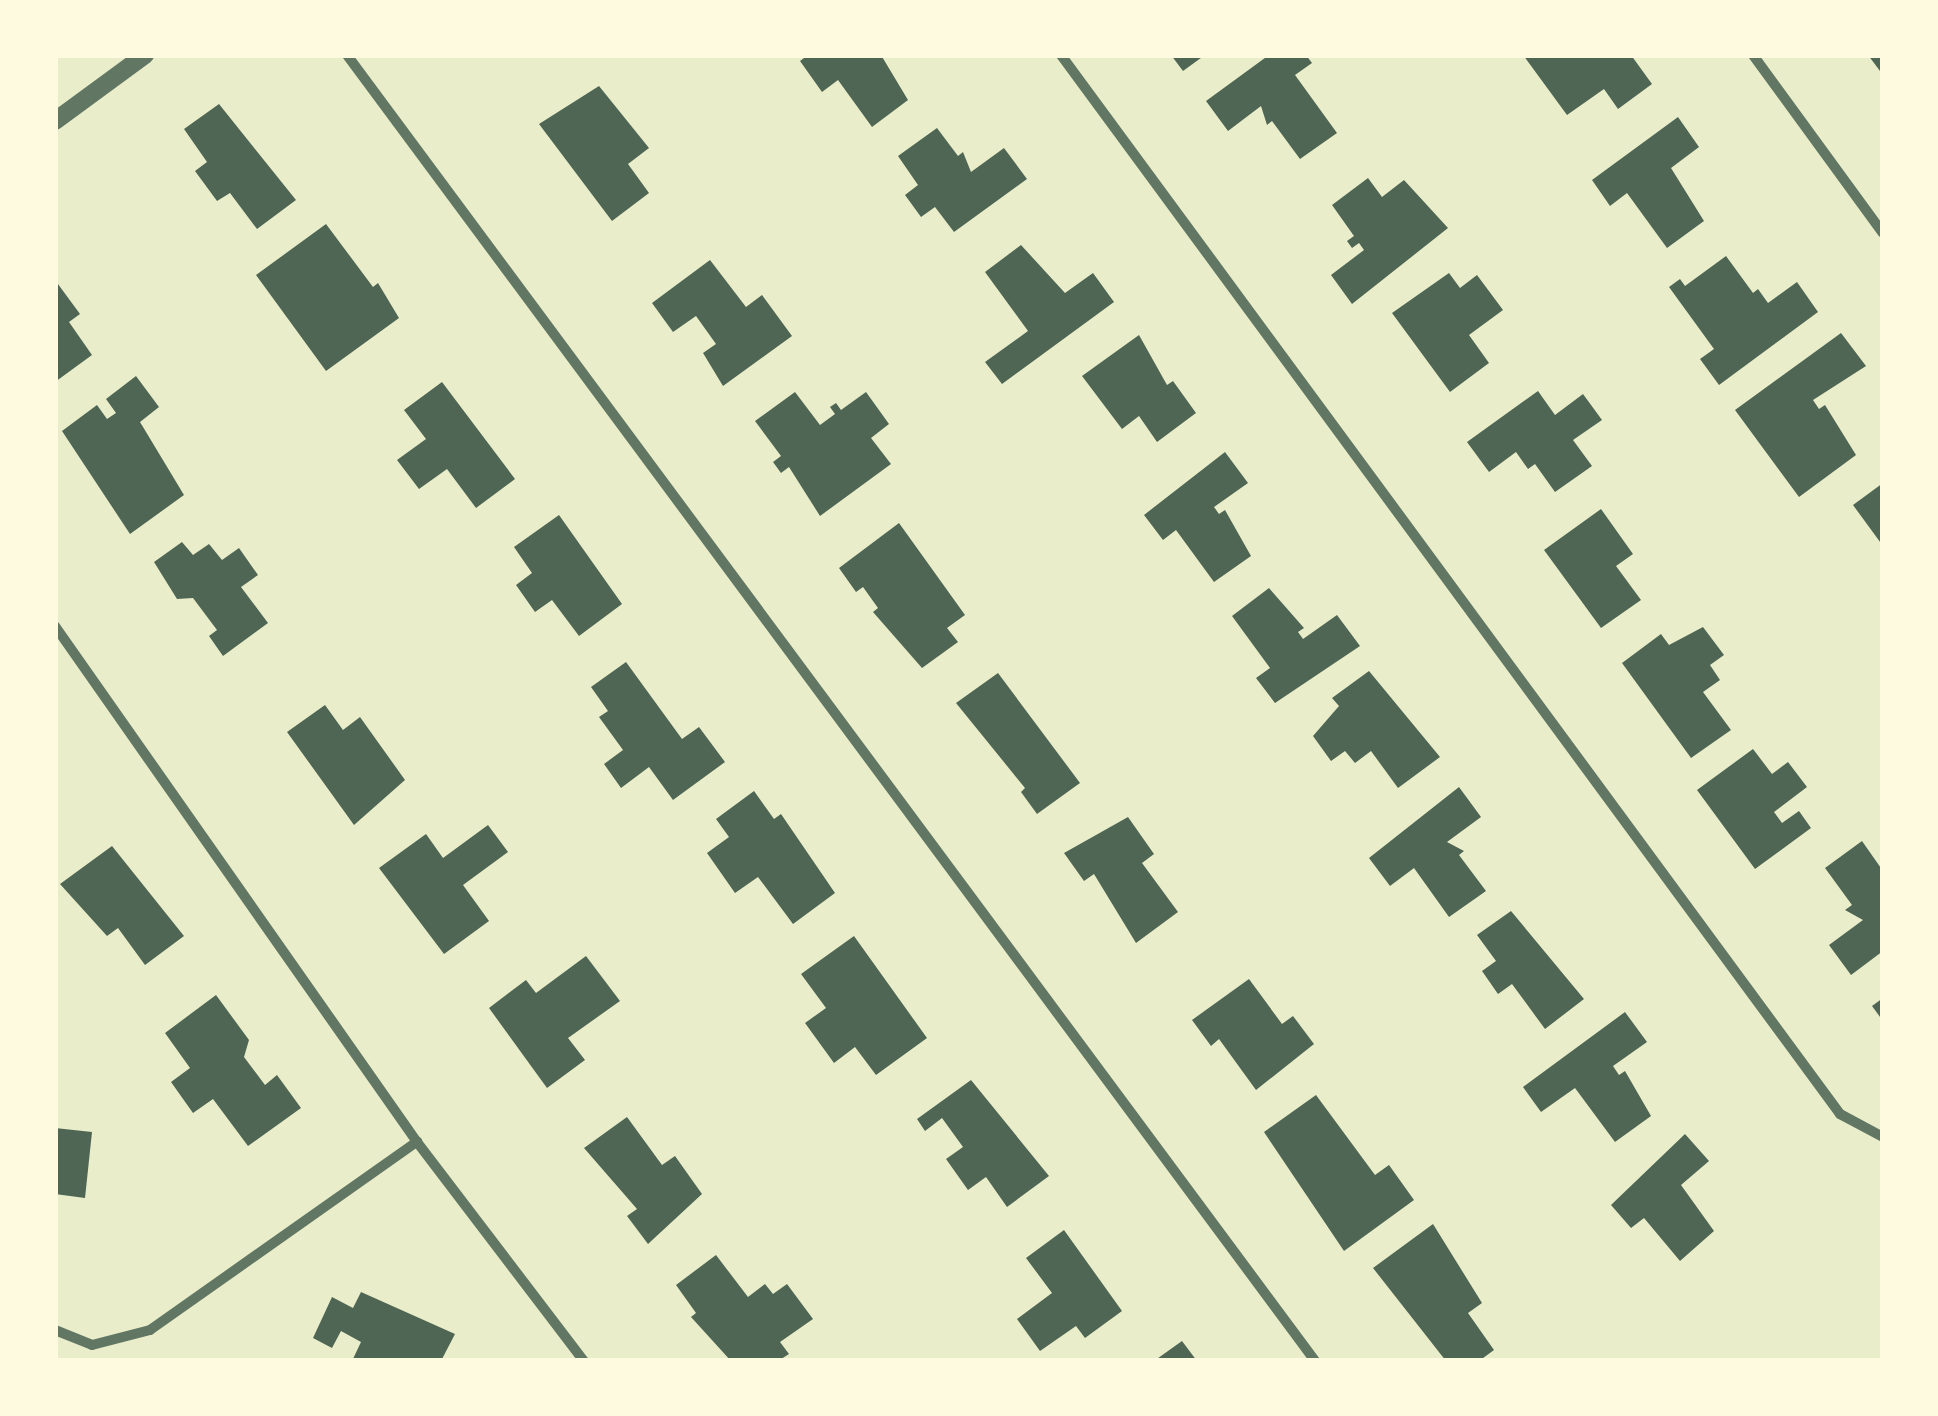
<!DOCTYPE html>
<style>
body{margin:0}
#map{position:relative;width:1938px;height:1416px;overflow:hidden;background:#e9edc9;font-family:"Roboto Serif",serif}
div>[style]{position:absolute}
[style*='--x']{left:calc(var(--x)*1px);top:calc(var(--y)*1px);width:calc(var(--w)*1px);rotate:calc(var(--a)*1deg)}
.building>*{inset:0;background:#4f6655}
.minor>*{height:10px;margin:-5px;padding:0 5px;transform-origin:5px;border-radius:5px;background:#617663}
.tertiary>*{height:18px;margin:-9px;padding:0 9px;transform-origin:9px;border-radius:9px;background:#617663}
span{translate:-50% -50%;white-space:nowrap;text-align:center;line-height:1.15;-webkit-text-stroke:9px #fefae0;paint-order:stroke}
.frame{position:absolute;inset:0;border:58px solid #fefae0;pointer-events:none}
</style>
<div id="map">
<div class="building">
<div style="clip-path:polygon(808px 55px,881px 55px,908px 100px,872px 127px,838px 80px,822px 92px,800px 61px)"></div>
<div style="clip-path:polygon(1171px 55px,1205px 55px,1183px 71px)"></div>
<div style="clip-path:polygon(1269px 55px,1306px 55px,1312px 63px,1295px 75px,1337px 133px,1300px 159px,1272px 121px,1267px 125px,1261px 106px,1228px 131px,1206px 101px)"></div>
<div style="clip-path:polygon(1523px 55px,1631px 55px,1652px 84px,1618px 109px,1604px 89px,1567px 115px)"></div>
<div style="clip-path:polygon(1868px 55px,1883px 55px,1883px 75px)"></div>
<div style="clip-path:polygon(599px 86px,649px 148px,628px 164px,649px 193px,612px 221px,539px 124px)"></div>
<div style="clip-path:polygon(219px 104px,296px 200px,257px 229px,230px 193px,217px 201px,195px 171px,207px 162px,184px 129px)"></div>
<div style="clip-path:polygon(1678px 117px,1699px 147px,1671px 168px,1704px 221px,1667px 248px,1627px 193px,1610px 206px,1592px 180px)"></div>
<div style="clip-path:polygon(937px 128px,958px 156px,963px 152px,971px 172px,1004px 148px,1027px 179px,954px 232px,935px 207px,921px 217px,905px 195px,918px 185px,898px 156px)"></div>
<div style="clip-path:polygon(1368px 178px,1382px 197px,1404px 180px,1448px 228px,1352px 304px,1331px 275px,1364px 250px,1359px 243px,1352px 248px,1347px 241px,1354px 236px,1332px 205px)"></div>
<div style="clip-path:polygon(326px 224px,373px 287px,378px 283px,399px 318px,326px 371px,256px 275px)"></div>
<div style="clip-path:polygon(1021px 245px,1065px 293px,1093px 273px,1114px 302px,1002px 384px,985px 362px,1028px 331px,985px 272px)"></div>
<div style="clip-path:polygon(1726px 256px,1753px 293px,1758px 289px,1768px 303px,1797px 282px,1818px 312px,1719px 385px,1700px 359px,1714px 349px,1669px 287px,1680px 279px,1685px 286px)"></div>
<div style="clip-path:polygon(710px 260px,746px 307px,762px 295px,792px 336px,723px 386px,703px 353px,716px 344px,696px 316px,673px 332px,652px 303px)"></div>
<div style="clip-path:polygon(1449px 273px,1460px 288px,1477px 275px,1503px 310px,1469px 335px,1489px 363px,1450px 392px,1392px 313px)"></div>
<div style="clip-path:polygon(55px 280px,80px 314px,69px 322px,92px 355px,55px 382px)"></div>
<div style="clip-path:polygon(1841px 333px,1866px 366px,1813px 400px,1819px 409px,1825px 405px,1856px 455px,1799px 497px,1735px 410px)"></div>
<div style="clip-path:polygon(1139px 335px,1167px 385px,1173px 381px,1196px 413px,1157px 442px,1139px 416px,1122px 429px,1082px 376px)"></div>
<div style="clip-path:polygon(136px 376px,159px 407px,140px 422px,184px 495px,130px 534px,62px 431px,97px 405px,107px 419px,116px 413px,106px 399px)"></div>
<div style="clip-path:polygon(442px 382px,515px 479px,476px 508px,447px 469px,419px 489px,397px 460px,426px 439px,404px 410px)"></div>
<div style="clip-path:polygon(1538px 391px,1555px 415px,1583px 394px,1602px 420px,1573px 440px,1592px 466px,1555px 492px,1535px 464px,1528px 469px,1516px 452px,1489px 472px,1467px 442px)"></div>
<div style="clip-path:polygon(795px 392px,820px 425px,835px 414px,830px 407px,836px 403px,841px 410px,866px 392px,889px 424px,871px 438px,891px 464px,820px 516px,789px 467px,781px 473px,773px 462px,781px 456px,755px 421px)"></div>
<div style="clip-path:polygon(1225px 452px,1248px 483px,1214px 507px,1219px 514px,1225px 510px,1251px 556px,1214px 582px,1176px 530px,1163px 540px,1144px 515px)"></div>
<div style="clip-path:polygon(1883px 483px,1883px 546px,1853px 505px)"></div>
<div style="clip-path:polygon(1601px 509px,1633px 554px,1616px 566px,1641px 600px,1601px 628px,1544px 550px)"></div>
<div style="clip-path:polygon(559px 515px,622px 604px,579px 636px,552px 600px,535px 612px,516px 585px,532px 573px,514px 547px)"></div>
<div style="clip-path:polygon(899px 523px,965px 615px,947px 628px,958px 642px,922px 668px,873px 612px,878px 608px,863px 587px,856px 592px,839px 568px)"></div>
<div style="clip-path:polygon(182px 542px,193px 555px,209px 544px,222px 560px,239px 548px,258px 575px,241px 587px,268px 623px,223px 656px,209px 636px,217px 630px,193px 598px,177px 599px,154px 562px)"></div>
<div style="clip-path:polygon(1269px 588px,1304px 628px,1298px 632px,1303px 639px,1337px 615px,1360px 646px,1275px 703px,1256px 678px,1270px 668px,1232px 616px)"></div>
<div style="clip-path:polygon(1703px 627px,1724px 655px,1710px 665px,1720px 680px,1703px 692px,1731px 730px,1691px 758px,1622px 663px,1661px 634px,1669px 645px)"></div>
<div style="clip-path:polygon(626px 662px,682px 739px,699px 727px,725px 762px,673px 800px,649px 767px,621px 788px,604px 764px,623px 750px,599px 717px,608px 711px,591px 687px)"></div>
<div style="clip-path:polygon(1369px 671px,1440px 757px,1398px 788px,1371px 751px,1355px 763px,1345px 751px,1331px 761px,1313px 736px,1339px 706px,1332px 698px)"></div>
<div style="clip-path:polygon(998px 673px,1080px 783px,1037px 814px,1021px 792px,1025px 788px,956px 703px)"></div>
<div style="clip-path:polygon(325px 705px,343px 730px,360px 717px,405px 780px,354px 825px,287px 732px)"></div>
<div style="clip-path:polygon(1753px 749px,1772px 774px,1788px 762px,1807px 787px,1774px 812px,1782px 823px,1799px 811px,1811px 828px,1755px 869px,1697px 790px)"></div>
<div style="clip-path:polygon(1459px 787px,1481px 817px,1447px 842px,1464px 851px,1459px 855px,1486px 891px,1449px 917px,1414px 868px,1390px 886px,1369px 858px)"></div>
<div style="clip-path:polygon(754px 791px,774px 819px,781px 814px,835px 893px,793px 924px,758px 877px,735px 893px,707px 853px,729px 837px,716px 819px)"></div>
<div style="clip-path:polygon(1128px 817px,1154px 854px,1142px 863px,1178px 912px,1136px 943px,1094px 874px,1084px 881px,1064px 853px)"></div>
<div style="clip-path:polygon(488px 825px,508px 852px,463px 885px,489px 921px,444px 954px,379px 868px,426px 834px,443px 858px)"></div>
<div style="clip-path:polygon(1862px 841px,1883px 871px,1883px 951px,1851px 975px,1829px 945px,1863px 920px,1845px 910px,1852px 905px,1825px 868px)"></div>
<div style="clip-path:polygon(112px 846px,184px 936px,145px 965px,118px 928px,107px 936px,60px 884px)"></div>
<div style="clip-path:polygon(1511px 911px,1584px 999px,1545px 1029px,1512px 984px,1498px 994px,1482px 971px,1496px 961px,1477px 935px)"></div>
<div style="clip-path:polygon(854px 936px,927px 1038px,876px 1075px,855px 1047px,834px 1063px,805px 1023px,826px 1008px,801px 974px)"></div>
<div style="clip-path:polygon(586px 956px,620px 1001px,568px 1038px,585px 1060px,547px 1088px,489px 1008px,526px 980px,536px 993px)"></div>
<div style="clip-path:polygon(1249px 979px,1282px 1024px,1293px 1016px,1314px 1044px,1256px 1090px,1219px 1039px,1211px 1046px,1192px 1020px)"></div>
<div style="clip-path:polygon(216px 995px,249px 1040px,244px 1057px,265px 1085px,277px 1075px,301px 1108px,248px 1146px,213px 1099px,193px 1113px,171px 1082px,190px 1068px,165px 1033px)"></div>
<div style="clip-path:polygon(1883px 998px,1883px 1021px,1872px 1006px)"></div>
<div style="clip-path:polygon(1625px 1012px,1647px 1042px,1613px 1066px,1619px 1075px,1625px 1071px,1651px 1116px,1615px 1142px,1575px 1088px,1541px 1112px,1523px 1087px)"></div>
<div style="clip-path:polygon(971px 1080px,1049px 1176px,1007px 1207px,986px 1177px,968px 1190px,946px 1159px,963px 1147px,942px 1118px,925px 1131px,917px 1119px)"></div>
<div style="clip-path:polygon(1316px 1095px,1375px 1175px,1389px 1165px,1414px 1200px,1344px 1251px,1264px 1132px)"></div>
<div style="clip-path:polygon(627px 1117px,662px 1165px,675px 1156px,702px 1194px,648px 1244px,627px 1216px,637px 1209px,584px 1148px)"></div>
<div style="clip-path:polygon(55px 1128px,92px 1132px,85px 1198px,55px 1194px)"></div>
<div style="clip-path:polygon(1685px 1134px,1709px 1161px,1681px 1185px,1714px 1231px,1680px 1261px,1644px 1218px,1631px 1228px,1611px 1205px)"></div>
<div style="clip-path:polygon(1433px 1224px,1482px 1303px,1468px 1313px,1494px 1350px,1479px 1361px,1446px 1361px,1373px 1268px)"></div>
<div style="clip-path:polygon(1064px 1230px,1122px 1311px,1085px 1338px,1076px 1326px,1040px 1351px,1017px 1319px,1052px 1293px,1026px 1258px)"></div>
<div style="clip-path:polygon(716px 1255px,748px 1297px,765px 1284px,773px 1294px,787px 1284px,813px 1319px,780px 1342px,789px 1354px,778px 1361px,731px 1361px,691px 1317px,696px 1313px,676px 1285px)"></div>
<div style="clip-path:polygon(361px 1292px,455px 1334px,441px 1361px,352px 1361px,361px 1342px,341px 1331px,332px 1348px,313px 1338px,332px 1297px,353px 1308px)"></div>
<div style="clip-path:polygon(1182px 1341px,1197px 1361px,1154px 1361px)"></div>
</div>
<div class="minor">
<div style="--x:347;--y:55;--w:1626;--a:53.45"></div>
<div style="--x:1061;--y:55;--w:1315;--a:53.66"></div>
<div style="--x:1840;--y:1114;--w:49;--a:28.1"></div>
<div style="--x:1753;--y:55;--w:220;--a:53.9"></div>
<div style="--x:55;--y:626;--w:630;--a:54.95"></div>
<div style="--x:417;--y:1142;--w:275;--a:52.7"></div>
<div style="--x:55;--y:1330;--w:40;--a:22"></div>
<div style="--x:92;--y:1345;--w:60;--a:-14.5"></div>
<div style="--x:150;--y:1330;--w:327;--a:-35.2"></div>
</div>
<div class="tertiary">
<div style="--x:55;--y:121;--w:112;--a:-36.3"></div>
</div>
<div class="frame"></div>
</div>
